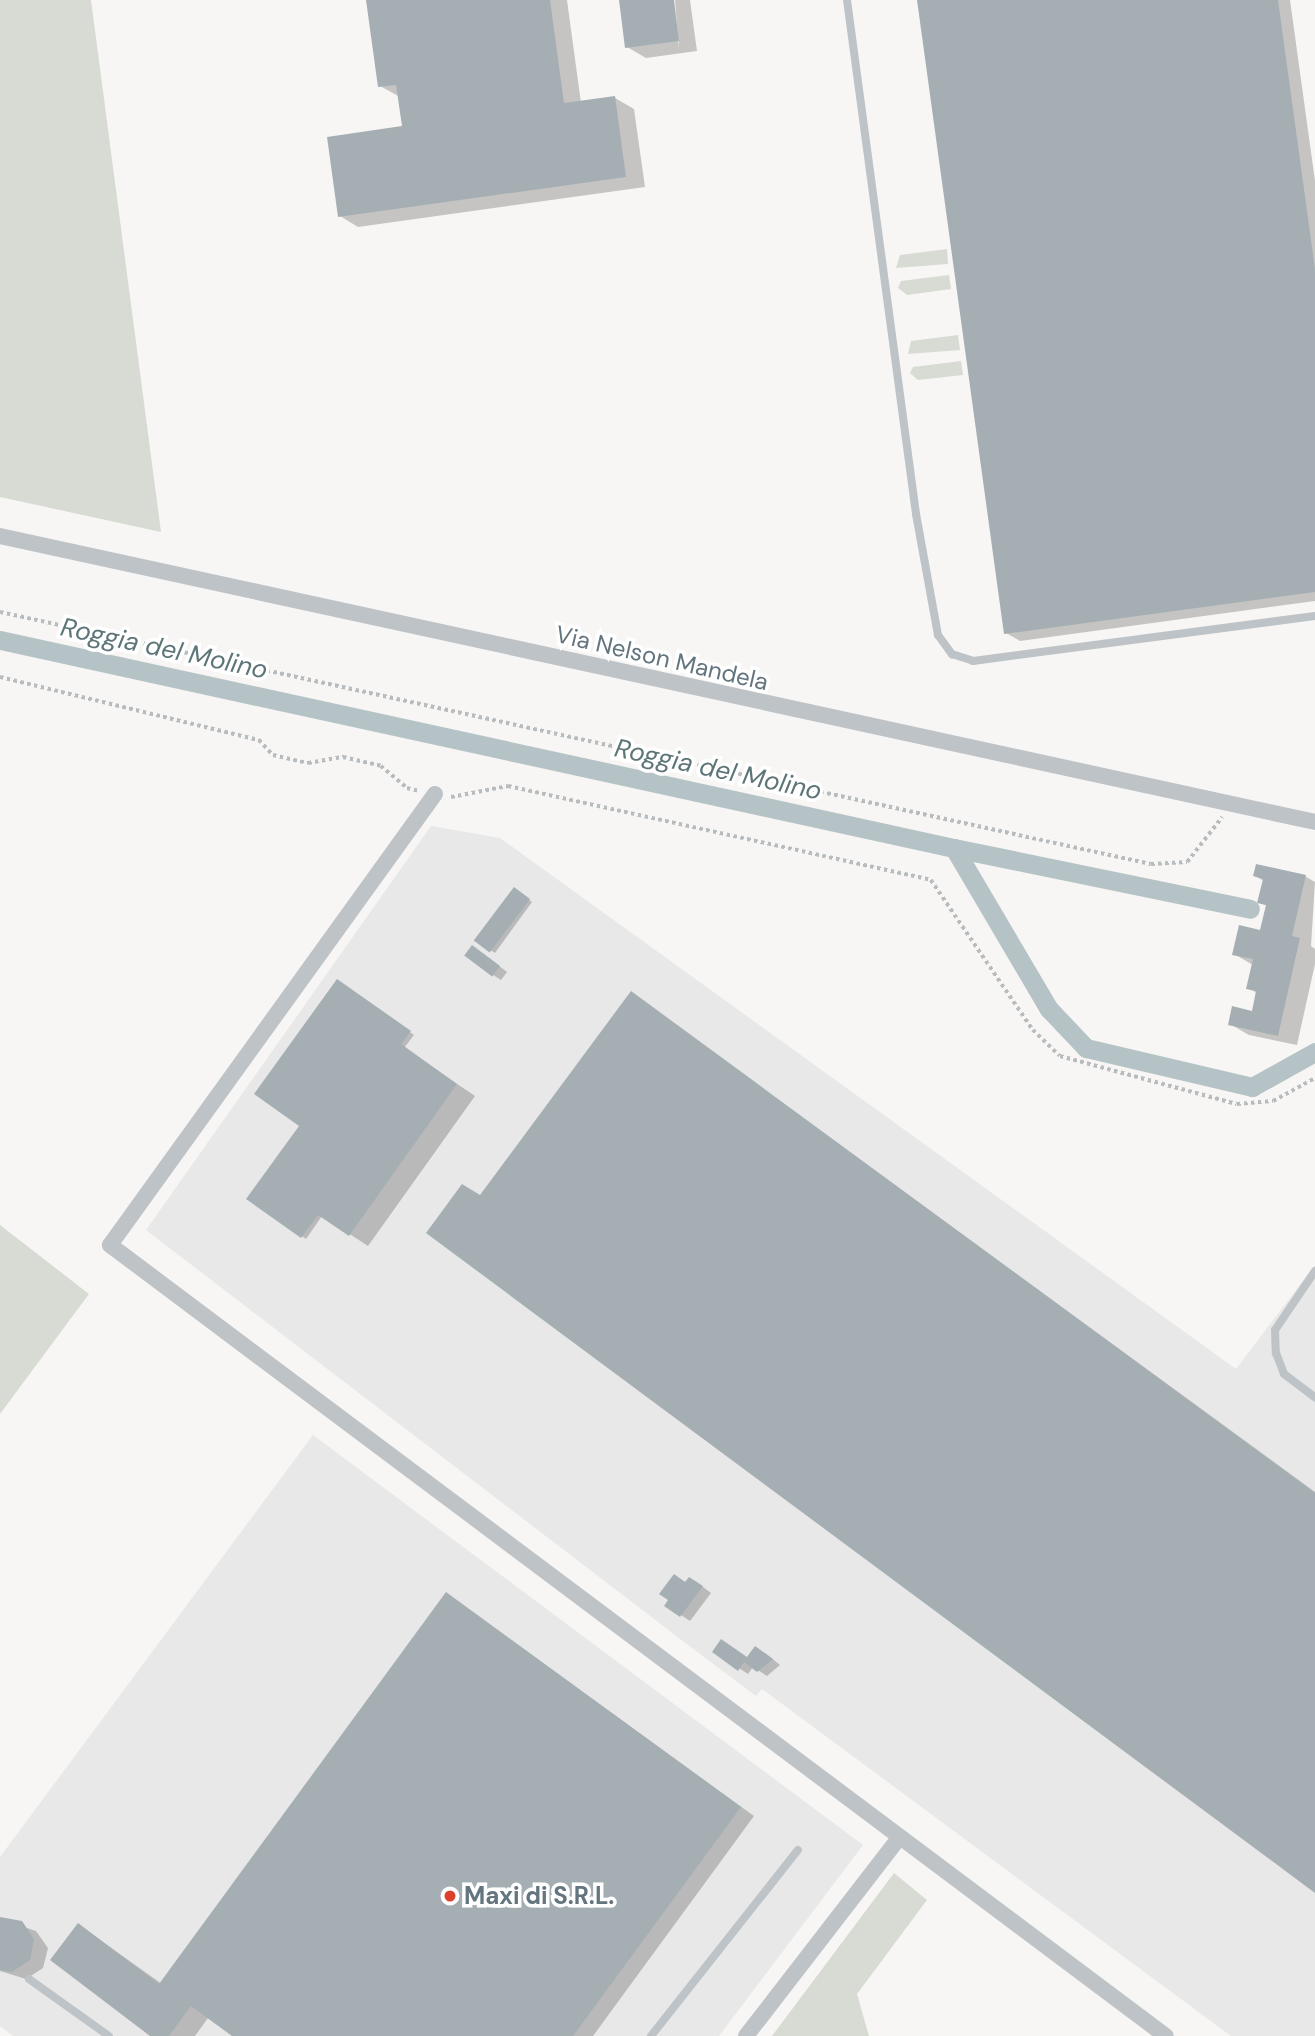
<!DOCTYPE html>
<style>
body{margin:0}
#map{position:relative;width:1315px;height:2036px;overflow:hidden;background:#f7f6f4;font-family:"DM Sans",sans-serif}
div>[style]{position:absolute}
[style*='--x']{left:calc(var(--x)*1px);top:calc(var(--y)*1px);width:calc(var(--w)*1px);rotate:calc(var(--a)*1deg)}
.built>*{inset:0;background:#e7e8e7}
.green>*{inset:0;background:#d7dbd3}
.shadow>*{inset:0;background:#0003}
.canal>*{height:19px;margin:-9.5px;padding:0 9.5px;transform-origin:9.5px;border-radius:9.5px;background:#b5c3c6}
.building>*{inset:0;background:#a5afb3;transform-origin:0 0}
.path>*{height:3.5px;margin-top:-1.75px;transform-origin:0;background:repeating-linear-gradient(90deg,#b8bcbe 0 3.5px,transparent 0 7px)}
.service>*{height:8px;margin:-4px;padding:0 4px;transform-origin:4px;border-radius:4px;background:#bdc3c6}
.minor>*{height:16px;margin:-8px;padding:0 8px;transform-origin:8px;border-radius:8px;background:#bdc3c6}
.dots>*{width:19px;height:19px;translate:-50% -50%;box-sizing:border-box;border:4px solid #fff;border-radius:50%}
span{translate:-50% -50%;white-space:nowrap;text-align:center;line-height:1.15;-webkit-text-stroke:7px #fff;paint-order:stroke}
.street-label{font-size:24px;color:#63757e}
.poi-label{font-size:24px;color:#63757e;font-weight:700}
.left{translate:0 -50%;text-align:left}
.water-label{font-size:26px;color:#5e7578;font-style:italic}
</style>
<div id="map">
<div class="built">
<div style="clip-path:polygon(431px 826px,500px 838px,1236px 1369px,1315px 1265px,1315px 2036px,1231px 2036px,762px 1689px,756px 1696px,692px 1648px,146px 1230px)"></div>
<div style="clip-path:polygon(313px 1435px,863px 1845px,719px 2036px,13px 2036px,0 2026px,0 1857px)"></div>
</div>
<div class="green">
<div style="clip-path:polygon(0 0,91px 0,161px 532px,0 497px)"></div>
<div style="clip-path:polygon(947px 249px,948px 264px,896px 268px,900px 255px)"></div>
<div style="clip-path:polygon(949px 275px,951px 289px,907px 295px,898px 288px,901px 281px)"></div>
<div style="clip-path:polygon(958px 335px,960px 350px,908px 354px,911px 341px)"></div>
<div style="clip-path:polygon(961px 361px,963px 375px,918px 380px,910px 373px,913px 367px)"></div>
<div style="clip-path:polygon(0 1225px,89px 1294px,0 1414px)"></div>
<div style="clip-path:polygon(894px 1873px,927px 1900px,857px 1994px,869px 2036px,772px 2036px)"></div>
</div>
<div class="shadow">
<div style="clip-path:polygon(368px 0,567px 0,581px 103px,615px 98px,634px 109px,645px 187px,358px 227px,340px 216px,404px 128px,400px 97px,380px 86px)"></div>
<div style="clip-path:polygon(620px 0,672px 0,679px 50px,675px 0,690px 0,697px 51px,646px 58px,627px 47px)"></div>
<div style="clip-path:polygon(919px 0,1290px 0,1315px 181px,1315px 601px,1020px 641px,1006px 633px)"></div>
<div style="clip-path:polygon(1255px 876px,1305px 876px,1315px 882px,1311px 946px,1315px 949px,1315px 964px,1297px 1045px,1249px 1035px,1230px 1024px,1253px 1013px,1257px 993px,1248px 988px,1253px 965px,1234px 954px,1262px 932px,1267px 906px,1259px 902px,1264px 881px)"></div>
<div style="clip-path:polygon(518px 892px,532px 902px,495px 953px,477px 941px)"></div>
<div style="clip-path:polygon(481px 952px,507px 972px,501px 980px,493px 975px)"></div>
<div style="clip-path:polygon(341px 983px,414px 1035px,404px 1048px,475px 1096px,368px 1246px,322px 1216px,306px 1239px,249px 1199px,301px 1125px)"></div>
<div style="clip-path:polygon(632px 993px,1315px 1492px,1315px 1890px,481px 1197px)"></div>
<div style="clip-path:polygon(686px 1584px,699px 1584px,711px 1593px,690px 1621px,666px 1605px)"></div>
<div style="clip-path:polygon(460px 1603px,754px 1816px,593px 2036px,233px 2036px,208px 2018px,195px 2036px,153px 2036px,79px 1925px,162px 1984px)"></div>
<div style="clip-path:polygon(714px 1652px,748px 1659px,765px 1653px,780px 1665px,767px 1676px,753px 1667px,748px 1674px)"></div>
<div style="clip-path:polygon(0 1919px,36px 1931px,48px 1948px,43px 1968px,26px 1979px,0 1971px)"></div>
</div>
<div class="canal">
<div style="--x:0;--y:640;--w:976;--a:12.3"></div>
<div style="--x:954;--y:848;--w:187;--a:59.5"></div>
<div style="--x:1049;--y:1009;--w:54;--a:46.5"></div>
<div style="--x:1086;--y:1048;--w:171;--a:13.2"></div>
<div style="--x:1252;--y:1087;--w:72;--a:-29.1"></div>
<div style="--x:954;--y:848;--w:302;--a:11.6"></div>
</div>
<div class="building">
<div style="clip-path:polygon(366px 0,550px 0,564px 103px,615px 96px,626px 177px,338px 217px,327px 137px,402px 126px,396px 85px,378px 87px)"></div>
<div style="clip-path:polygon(619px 0,674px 0,679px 41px,625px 48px)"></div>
<div style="clip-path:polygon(917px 0,1278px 0,1315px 269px,1315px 592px,1004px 634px)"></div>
<div style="clip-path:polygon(1256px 864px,1306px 875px,1292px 936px,1300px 938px,1278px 1036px,1228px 1025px,1232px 1006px,1252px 1011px,1256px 991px,1246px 989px,1253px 959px,1232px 955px,1239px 925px,1260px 930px,1266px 905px,1257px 903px,1263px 879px,1253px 876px)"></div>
<div style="left:514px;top:887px;width:20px;height:67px;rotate:37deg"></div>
<div style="left:472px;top:945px;width:35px;height:13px;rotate:37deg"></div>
<div style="clip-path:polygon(337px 979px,411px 1031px,401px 1044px,457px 1084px,349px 1236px,318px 1215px,301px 1238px,246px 1199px,299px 1126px,254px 1094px)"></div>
<div style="clip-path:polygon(631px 991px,1315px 1493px,1315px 1893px,426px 1233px,462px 1184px,480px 1195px)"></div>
<div style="clip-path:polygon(674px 1574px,685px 1582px,689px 1577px,703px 1586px,680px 1617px,664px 1606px,668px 1600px,659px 1594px)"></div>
<div style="clip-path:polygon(446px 1592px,741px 1807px,573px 2036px,232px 2036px,191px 2006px,169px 2036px,150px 2036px,50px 1960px,78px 1923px,159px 1984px)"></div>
<div style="clip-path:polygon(721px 1639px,747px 1657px,755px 1646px,773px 1659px,757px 1672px,744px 1662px,738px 1671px,712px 1652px)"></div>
<div style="clip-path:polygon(0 1917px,22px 1921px,34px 1939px,30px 1960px,12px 1972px,0 1970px)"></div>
</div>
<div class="path">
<div style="--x:0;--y:612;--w:1178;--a:12.35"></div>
<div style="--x:1151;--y:864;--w:36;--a:-3"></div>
<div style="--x:1187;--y:862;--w:57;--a:-52.1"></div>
<div style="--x:0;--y:677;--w:267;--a:13.7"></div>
<div style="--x:259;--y:740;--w:21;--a:47"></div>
<div style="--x:273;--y:755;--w:36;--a:13"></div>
<div style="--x:308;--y:763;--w:36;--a:-10"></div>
<div style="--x:343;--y:757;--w:39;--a:13"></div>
<div style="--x:381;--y:766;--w:34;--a:40"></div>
<div style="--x:407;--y:788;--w:12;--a:14"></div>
<div style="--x:451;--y:797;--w:58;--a:-10.9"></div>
<div style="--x:508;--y:786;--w:433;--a:12.5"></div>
<div style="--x:931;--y:880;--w:181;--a:55.8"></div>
<div style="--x:1033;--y:1030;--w:37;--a:44"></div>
<div style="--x:1060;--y:1056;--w:183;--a:15.2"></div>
<div style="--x:1237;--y:1104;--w:36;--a:-5"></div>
<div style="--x:1273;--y:1101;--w:48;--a:-28.7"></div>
</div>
<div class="service">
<div style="--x:847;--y:0;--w:519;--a:82.35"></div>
<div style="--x:916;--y:514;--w:123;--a:79.7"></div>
<div style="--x:938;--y:635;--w:24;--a:54"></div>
<div style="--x:952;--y:654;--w:22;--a:18"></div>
<div style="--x:973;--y:661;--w:345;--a:-7.5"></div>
<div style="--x:1315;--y:1271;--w:71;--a:124.1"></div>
<div style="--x:1275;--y:1330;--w:23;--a:88"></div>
<div style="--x:1276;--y:1353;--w:22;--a:69"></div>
<div style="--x:1284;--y:1374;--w:39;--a:37"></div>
<div style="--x:29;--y:1979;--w:98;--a:35.5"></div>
<div style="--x:651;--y:2036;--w:237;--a:-51.7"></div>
</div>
<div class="minor">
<div style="--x:0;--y:536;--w:1346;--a:12.27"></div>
<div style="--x:435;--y:794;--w:556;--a:125.78"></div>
<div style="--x:110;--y:1245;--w:1319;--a:36.84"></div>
<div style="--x:746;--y:2036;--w:250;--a:-52.3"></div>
</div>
<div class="dots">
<div style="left:450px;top:1896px;background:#dd412d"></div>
</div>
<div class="street-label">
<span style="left:662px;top:658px;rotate:13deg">Via Nelson Mandela</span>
</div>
<div class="poi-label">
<span class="left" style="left:464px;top:1896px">Maxi di S.R.L.</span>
</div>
<div class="water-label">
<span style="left:164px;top:649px;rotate:12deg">Roggia del Molino</span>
<span style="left:718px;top:770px;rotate:12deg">Roggia del Molino</span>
</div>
</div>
